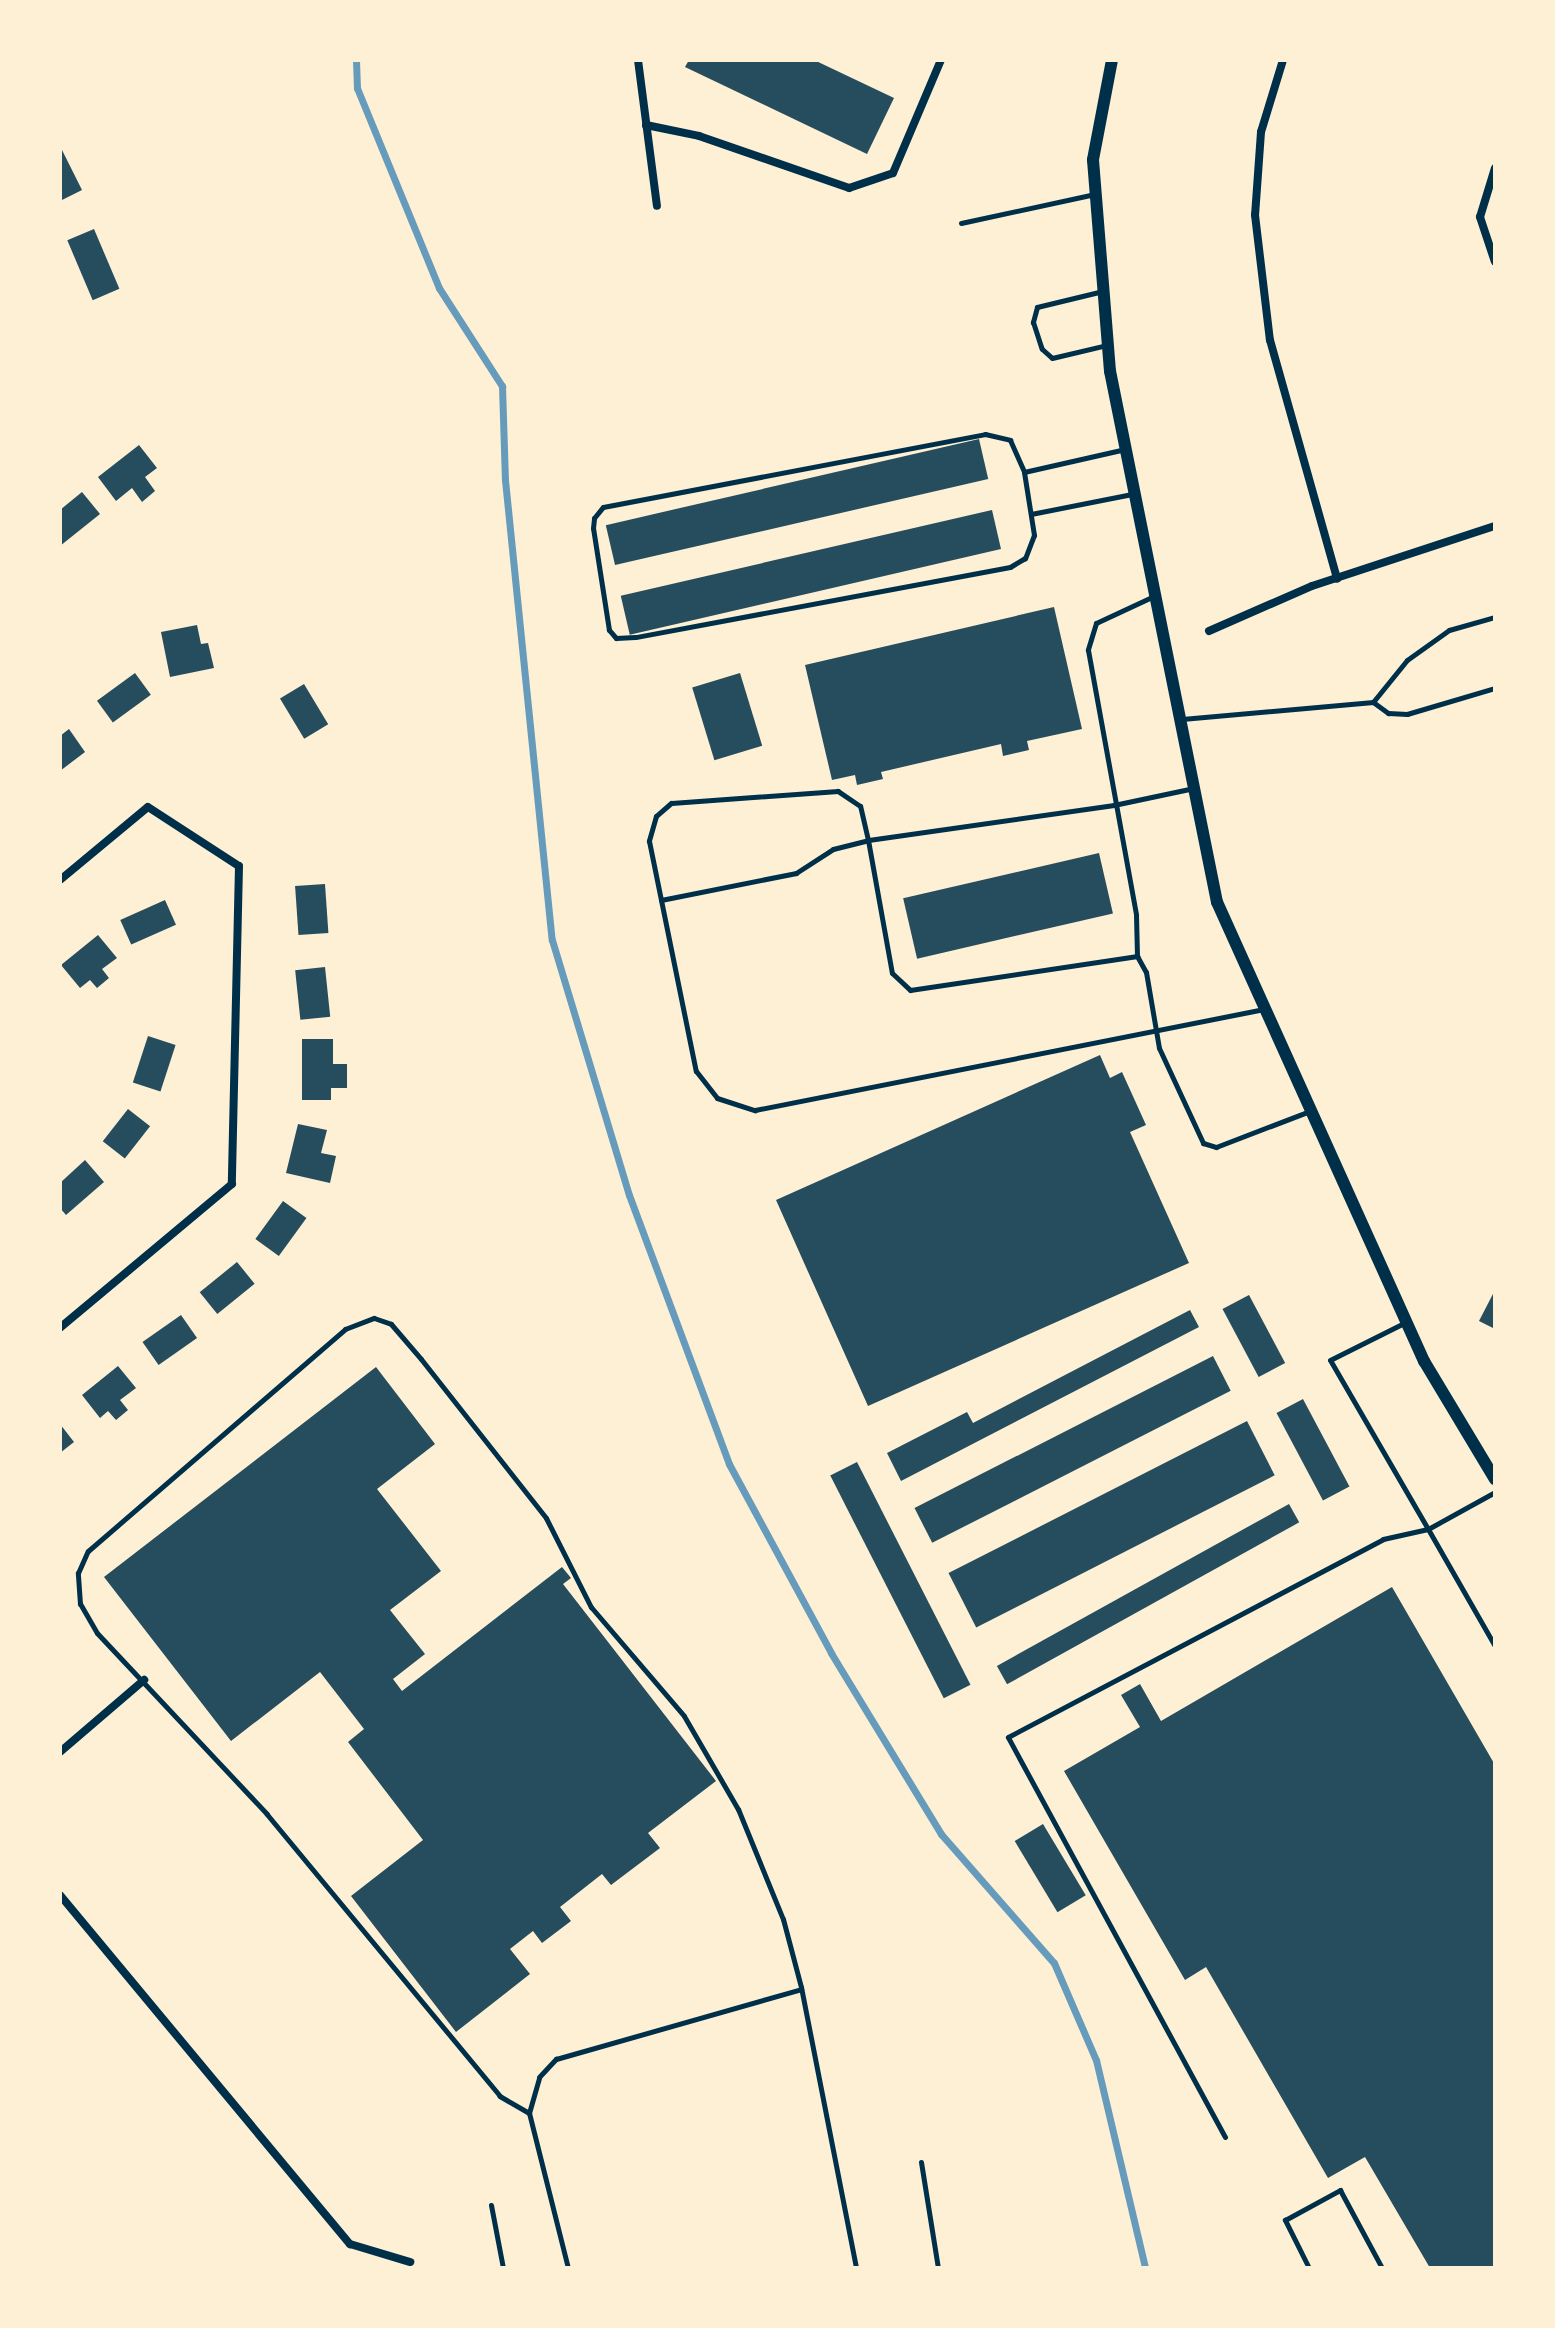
<!DOCTYPE html>
<style>
body{margin:0}
#map{position:relative;width:1555px;height:2328px;overflow:hidden;background:#fdf0d5;font-family:"Archivo Narrow",sans-serif}
div>[style]{position:absolute}
[style*='--x']{left:calc(var(--x)*1px);top:calc(var(--y)*1px);width:calc(var(--w)*1px);rotate:calc(var(--a)*1deg)}
.stream>*{height:7px;margin:-3.5px;padding:0 3.5px;transform-origin:3.5px;border-radius:3.5px;background:#669bbc}
.building>*{inset:0;background:#264d5e;transform-origin:0 0}
.service>*{height:5px;margin:-2.5px;padding:0 2.5px;transform-origin:2.5px;border-radius:2.5px;background:#003049}
.minor>*{height:8px;margin:-4px;padding:0 4px;transform-origin:4px;border-radius:4px;background:#003049}
.tertiary>*{height:12px;margin:-6px;padding:0 6px;transform-origin:6px;border-radius:6px;background:#003049}
span{translate:-50% -50%;white-space:nowrap;text-align:center;line-height:1.15;-webkit-text-stroke:7px #fdf0d5;paint-order:stroke}
.frame{position:absolute;inset:0;border:62px solid #fdf0d5;pointer-events:none}
</style>
<div id="map">
<div class="stream">
<div style="--x:356;--y:60;--w:28;--a:88"></div>
<div style="--x:357;--y:88;--w:216;--a:67.7"></div>
<div style="--x:439;--y:288;--w:117;--a:57.3"></div>
<div style="--x:502;--y:386;--w:94;--a:88.2"></div>
<div style="--x:505;--y:480;--w:462;--a:84.2"></div>
<div style="--x:552;--y:940;--w:266;--a:73.2"></div>
<div style="--x:629;--y:1195;--w:287;--a:69.6"></div>
<div style="--x:729;--y:1464;--w:215;--a:61.6"></div>
<div style="--x:831;--y:1653;--w:212;--a:58.7"></div>
<div style="--x:941;--y:1834;--w:171;--a:48.8"></div>
<div style="--x:1054;--y:1963;--w:106;--a:66.6"></div>
<div style="--x:1096;--y:2060;--w:214;--a:76.7"></div>
</div>
<div class="building">
<div style="clip-path:polygon(689px 60px,814px 60px,894px 98px,867px 154px,685px 67px)"></div>
<div style="clip-path:polygon(60px 146px,82px 190px,60px 201px)"></div>
<div style="left:94px;top:229px;width:65px;height:29px;rotate:67deg"></div>
<div style="left:979px;top:439px;width:41px;height:383px;rotate:77deg"></div>
<div style="clip-path:polygon(139px 445px,157px 468px,145px 477px,155px 491px,142px 502px,132px 488px,116px 501px,98px 477px)"></div>
<div style="clip-path:polygon(82px 492px,100px 514px,60px 546px,60px 510px)"></div>
<div style="left:992px;top:510px;width:40px;height:381px;rotate:77deg"></div>
<div style="clip-path:polygon(1054px 607px,1082px 729px,1027px 741px,1029px 750px,1003px 756px,1001px 744px,881px 772px,883px 779px,857px 785px,855px 775px,832px 780px,805px 665px)"></div>
<div style="clip-path:polygon(197px 625px,201px 644px,208px 643px,214px 668px,170px 677px,161px 632px)"></div>
<div style="left:135px;top:673px;width:27px;height:47px;rotate:54deg"></div>
<div style="left:740px;top:673px;width:76px;height:50px;rotate:73deg"></div>
<div style="left:304px;top:684px;width:47px;height:28px;rotate:59deg"></div>
<div style="clip-path:polygon(69px 729px,85px 752px,60px 771px,60px 736px)"></div>
<div style="left:1099px;top:853px;width:62px;height:201px;rotate:77deg"></div>
<div style="left:325px;top:884px;width:49px;height:30px;rotate:86deg"></div>
<div style="left:165px;top:900px;width:27px;height:49px;rotate:66deg"></div>
<div style="clip-path:polygon(98px 935px,117px 958px,102px 969px,109px 978px,97px 988px,90px 980px,80px 988px,61px 965px)"></div>
<div style="left:325px;top:967px;width:50px;height:30px;rotate:84deg"></div>
<div style="left:148px;top:1036px;width:29px;height:49px;rotate:18deg"></div>
<div style="clip-path:polygon(302px 1039px,333px 1039px,333px 1064px,347px 1064px,347px 1088px,331px 1088px,331px 1100px,302px 1100px)"></div>
<div style="clip-path:polygon(1100px 1055px,1110px 1078px,1122px 1072px,1146px 1125px,1130px 1132px,1189px 1263px,868px 1406px,776px 1200px)"></div>
<div style="left:128px;top:1109px;width:28px;height:41px;rotate:38deg"></div>
<div style="clip-path:polygon(298px 1124px,327px 1130px,321px 1153px,336px 1156px,330px 1183px,286px 1173px)"></div>
<div style="clip-path:polygon(85px 1160px,104px 1182px,66px 1215px,60px 1208px,60px 1183px)"></div>
<div style="left:283px;top:1201px;width:29px;height:47px;rotate:36deg"></div>
<div style="left:237px;top:1262px;width:28px;height:48px;rotate:51deg"></div>
<div style="clip-path:polygon(1495px 1290px,1495px 1329px,1479px 1321px)"></div>
<div style="left:1249px;top:1295px;width:77px;height:30px;rotate:62deg"></div>
<div style="clip-path:polygon(1190px 1310px,1199px 1327px,901px 1481px,887px 1453px,967px 1412px,973px 1423px)"></div>
<div style="left:181px;top:1315px;width:28px;height:47px;rotate:55deg"></div>
<div style="left:1213px;top:1356px;width:39px;height:335px;rotate:63deg"></div>
<div style="clip-path:polygon(118px 1366px,136px 1388px,120px 1400px,128px 1410px,116px 1420px,108px 1411px,100px 1418px,82px 1395px)"></div>
<div style="clip-path:polygon(376px 1367px,435px 1444px,377px 1489px,441px 1571px,390px 1610px,425px 1654px,393px 1679px,402px 1691px,562px 1567px,571px 1578px,563px 1584px,716px 1781px,648px 1833px,660px 1848px,611px 1885px,602px 1874px,560px 1907px,571px 1921px,542px 1943px,533px 1931px,510px 1949px,530px 1974px,456px 2032px,351px 1896px,423px 1840px,348px 1742px,364px 1729px,320px 1672px,231px 1741px,104px 1577px)"></div>
<div style="left:1303px;top:1399px;width:99px;height:30px;rotate:62deg"></div>
<div style="left:1247px;top:1421px;width:61px;height:335px;rotate:63deg"></div>
<div style="clip-path:polygon(60px 1424px,74px 1442px,60px 1453px)"></div>
<div style="left:857px;top:1462px;width:250px;height:30px;rotate:63deg"></div>
<div style="left:1289px;top:1504px;width:21px;height:334px;rotate:61deg"></div>
<div style="clip-path:polygon(1392px 1587px,1495px 1765px,1495px 2268px,1430px 2268px,1365px 2157px,1328px 2178px,1206px 1967px,1185px 1980px,1064px 1771px,1140px 1727px,1121px 1695px,1140px 1684px,1161px 1721px)"></div>
<div style="left:1043px;top:1824px;width:83px;height:33px;rotate:59deg"></div>
</div>
<div class="service">
<div style="--x:961;--y:223;--w:137;--a:-12.2"></div>
<div style="--x:1103;--y:291;--w:68;--a:166.4"></div>
<div style="--x:1037;--y:307;--w:16;--a:105"></div>
<div style="--x:1033;--y:322;--w:28;--a:72"></div>
<div style="--x:1042;--y:349;--w:13;--a:42"></div>
<div style="--x:1052;--y:358;--w:57;--a:-13.3"></div>
<div style="--x:985;--y:434;--w:26;--a:13"></div>
<div style="--x:1010;--y:440;--w:35;--a:66"></div>
<div style="--x:1024;--y:472;--w:64;--a:81"></div>
<div style="--x:1034;--y:535;--w:25;--a:111"></div>
<div style="--x:1025;--y:558;--w:17;--a:149"></div>
<div style="--x:1010;--y:567;--w:381;--a:169.4"></div>
<div style="--x:635;--y:637;--w:19;--a:177"></div>
<div style="--x:616;--y:638;--w:11;--a:-131"></div>
<div style="--x:609;--y:630;--w:103;--a:-98.9"></div>
<div style="--x:593;--y:528;--w:10;--a:-84"></div>
<div style="--x:594;--y:518;--w:14;--a:-51"></div>
<div style="--x:603;--y:507;--w:389;--a:-10.8"></div>
<div style="--x:1024;--y:472;--w:104;--a:-12.8"></div>
<div style="--x:1031;--y:514;--w:103;--a:-11.2"></div>
<div style="--x:1154;--y:596;--w:64;--a:155"></div>
<div style="--x:1096;--y:623;--w:28;--a:107"></div>
<div style="--x:1088;--y:650;--w:269;--a:79.7"></div>
<div style="--x:1136;--y:915;--w:41;--a:88.6"></div>
<div style="--x:1137;--y:956;--w:18;--a:61"></div>
<div style="--x:1146;--y:972;--w:77;--a:80.3"></div>
<div style="--x:1159;--y:1048;--w:105;--a:65.1"></div>
<div style="--x:1203;--y:1143;--w:14;--a:17"></div>
<div style="--x:1216;--y:1147;--w:101;--a:-21"></div>
<div style="--x:1373;--y:702;--w:54;--a:-51"></div>
<div style="--x:1407;--y:660;--w:52;--a:-35.5"></div>
<div style="--x:1449;--y:630;--w:48;--a:-15.8"></div>
<div style="--x:1182;--y:719;--w:192;--a:-5.1"></div>
<div style="--x:1373;--y:702;--w:19;--a:36"></div>
<div style="--x:1388;--y:713;--w:19;--a:3"></div>
<div style="--x:1407;--y:714;--w:92;--a:-16.5"></div>
<div style="--x:1194;--y:788;--w:82;--a:168"></div>
<div style="--x:1114;--y:805;--w:248;--a:171.9"></div>
<div style="--x:868;--y:840;--w:35;--a:-103"></div>
<div style="--x:860;--y:806;--w:27;--a:-146"></div>
<div style="--x:838;--y:791;--w:167;--a:175.9"></div>
<div style="--x:671;--y:803;--w:20;--a:139"></div>
<div style="--x:656;--y:816;--w:26;--a:106"></div>
<div style="--x:649;--y:841;--w:235;--a:78.5"></div>
<div style="--x:696;--y:1071;--w:34;--a:52"></div>
<div style="--x:717;--y:1098;--w:40;--a:18"></div>
<div style="--x:755;--y:1110;--w:519;--a:-11.22"></div>
<div style="--x:661;--y:900;--w:138;--a:-11.3"></div>
<div style="--x:796;--y:873;--w:44;--a:-33"></div>
<div style="--x:833;--y:849;--w:36;--a:-14"></div>
<div style="--x:868;--y:840;--w:135;--a:79.8"></div>
<div style="--x:892;--y:973;--w:25;--a:43"></div>
<div style="--x:910;--y:990;--w:230;--a:-8.5"></div>
<div style="--x:1495;--y:1492;--w:77;--a:151.1"></div>
<div style="--x:1428;--y:1529;--w:135;--a:60.2"></div>
<div style="--x:529;--y:2113;--w:37;--a:-74"></div>
<div style="--x:539;--y:2077;--w:25;--a:-47"></div>
<div style="--x:556;--y:2059;--w:255;--a:-15.9"></div>
<div style="--x:1225;--y:2137;--w:455;--a:-118.5"></div>
<div style="--x:1008;--y:1737;--w:424;--a:-27.8"></div>
<div style="--x:1383;--y:1539;--w:46;--a:-12.5"></div>
<div style="--x:1428;--y:1529;--w:195;--a:-120.1"></div>
<div style="--x:1330;--y:1360;--w:85;--a:-26.6"></div>
<div style="--x:921;--y:2162;--w:107;--a:80.9"></div>
<div style="--x:491;--y:2205;--w:64;--a:79.2"></div>
<div style="--x:568;--y:2268;--w:160;--a:-104.1"></div>
<div style="--x:529;--y:2113;--w:34;--a:-150"></div>
<div style="--x:500;--y:2096;--w:366;--a:-129.6"></div>
<div style="--x:267;--y:1814;--w:248;--a:-133.2"></div>
<div style="--x:97;--y:1633;--w:34;--a:-120"></div>
<div style="--x:80;--y:1604;--w:31;--a:-94"></div>
<div style="--x:78;--y:1573;--w:24;--a:-66"></div>
<div style="--x:88;--y:1551;--w:340;--a:-40.8"></div>
<div style="--x:345;--y:1329;--w:31;--a:-21"></div>
<div style="--x:374;--y:1318;--w:18;--a:19"></div>
<div style="--x:391;--y:1324;--w:46;--a:49.4"></div>
<div style="--x:421;--y:1359;--w:202;--a:51.8"></div>
<div style="--x:546;--y:1518;--w:100;--a:63.2"></div>
<div style="--x:591;--y:1607;--w:143;--a:49.5"></div>
<div style="--x:684;--y:1716;--w:108;--a:59.9"></div>
<div style="--x:738;--y:1809;--w:119;--a:67.8"></div>
<div style="--x:783;--y:1919;--w:70;--a:75.2"></div>
<div style="--x:801;--y:1987;--w:286;--a:78.9"></div>
<div style="--x:1309;--y:2268;--w:54;--a:-116.6"></div>
<div style="--x:1285;--y:2220;--w:63;--a:-28.6"></div>
<div style="--x:1340;--y:2190;--w:89;--a:61.7"></div>
</div>
<div class="minor">
<div style="--x:638;--y:60;--w:147;--a:82.6"></div>
<div style="--x:1283;--y:60;--w:75;--a:107"></div>
<div style="--x:1261;--y:132;--w:83;--a:94.1"></div>
<div style="--x:1255;--y:215;--w:126;--a:83.2"></div>
<div style="--x:1270;--y:340;--w:248;--a:74.3"></div>
<div style="--x:646;--y:125;--w:54;--a:11.7"></div>
<div style="--x:699;--y:136;--w:159;--a:19.1"></div>
<div style="--x:849;--y:188;--w:46;--a:-18.8"></div>
<div style="--x:893;--y:173;--w:123;--a:-67"></div>
<div style="--x:1495;--y:168;--w:51;--a:107"></div>
<div style="--x:1480;--y:217;--w:47;--a:71.6"></div>
<div style="--x:1209;--y:631;--w:112;--a:-23.6"></div>
<div style="--x:1312;--y:586;--w:193;--a:-18.2"></div>
<div style="--x:60;--y:880;--w:114;--a:-39.7"></div>
<div style="--x:148;--y:807;--w:108;--a:33"></div>
<div style="--x:239;--y:866;--w:318;--a:91.3"></div>
<div style="--x:232;--y:1184;--w:224;--a:140.1"></div>
<div style="--x:60;--y:1752;--w:111;--a:-40.6"></div>
<div style="--x:60;--y:1895;--w:454;--a:50.3"></div>
<div style="--x:350;--y:2244;--w:63;--a:16.7"></div>
</div>
<div class="tertiary">
<div style="--x:1112;--y:60;--w:102;--a:100.8"></div>
<div style="--x:1093;--y:160;--w:212;--a:85.4"></div>
<div style="--x:1110;--y:371;--w:542;--a:78.61"></div>
<div style="--x:1217;--y:902;--w:504;--a:65.73"></div>
<div style="--x:1424;--y:1361;--w:138;--a:59"></div>
</div>
<div class="frame"></div>
</div>
